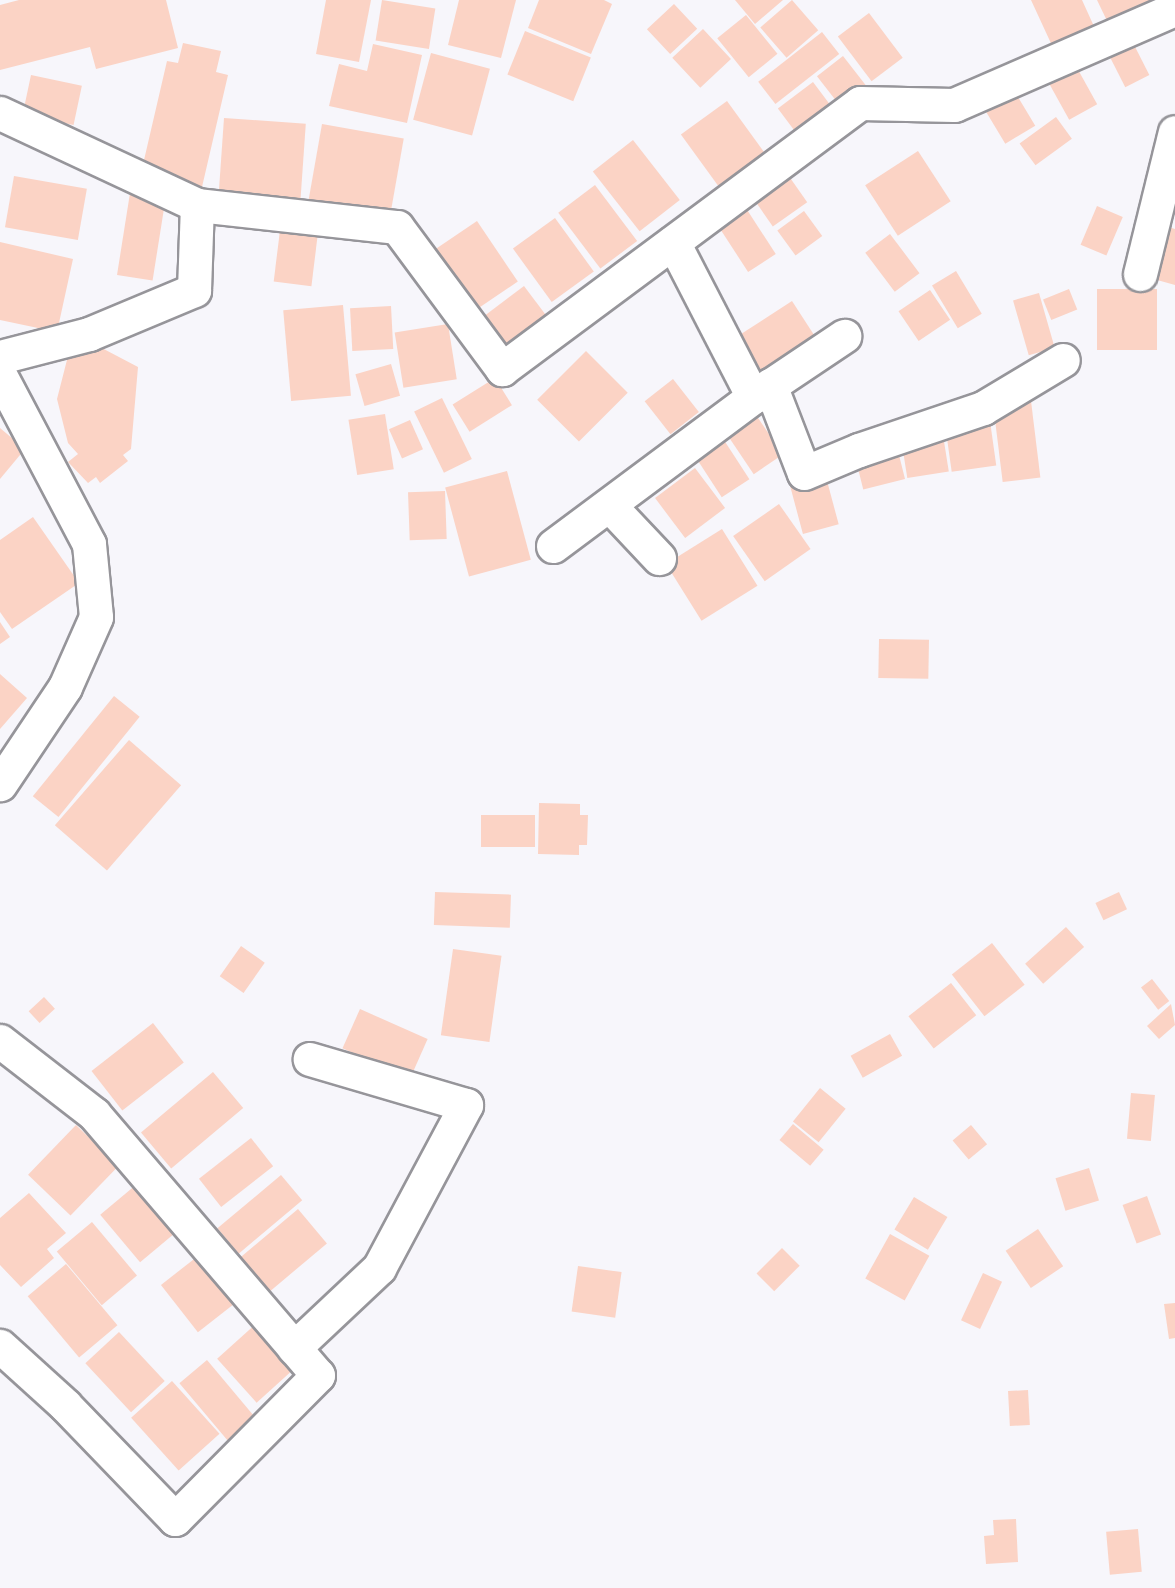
<!DOCTYPE html>
<style>
body{margin:0}
#map{position:relative;width:1175px;height:1588px;overflow:hidden;background:#f7f6fb;font-family:Quicksand,sans-serif}
div>[style]{position:absolute}
[style*='--x']{left:calc(var(--x)*1px);top:calc(var(--y)*1px);width:calc(var(--w)*1px);rotate:calc(var(--a)*1deg)}
.building>*{inset:0;background:#fbd3c5;transform-origin:0 0}
.roads{filter:drop-shadow(2px 0 #96959a) drop-shadow(-2px 0 #96959a) drop-shadow(0 2px #96959a) drop-shadow(0 -2px #96959a)}
.minor>*{height:33px;margin:-16.5px;padding:0 16.5px;transform-origin:16.5px;border-radius:16.5px;background:#fff}
.major>*{height:33px;margin:-16.5px;padding:0 16.5px;transform-origin:16.5px;border-radius:16.5px;background:#fff}
span{translate:-50% -50%;white-space:nowrap;text-align:center;line-height:1.15;-webkit-text-stroke:5px #f7f6fb;paint-order:stroke}
</style>
<div id="map">
<div class="building">
<div style="clip-path:polygon(19px 0,166px 0,178px 48px,96px 69px,90px 47px,0 70px,0 5px)"></div>
<div style="clip-path:polygon(326px 0,371px 0,359px 62px,316px 54px)"></div>
<div style="left:382px;top:0;width:54px;height:41px;rotate:9deg"></div>
<div style="clip-path:polygon(459px 0,516px 0,501px 58px,448px 45px)"></div>
<div style="clip-path:polygon(539px 0,604px 0,612px 4px,591px 54px,528px 28px)"></div>
<div style="clip-path:polygon(735px 0,783px 0,755px 24px)"></div>
<div style="left:792px;top:0;width:40px;height:42px;rotate:49deg"></div>
<div style="clip-path:polygon(1031px 0,1082px 0,1097px 33px,1055px 52px)"></div>
<div style="clip-path:polygon(1097px 0,1158px 0,1109px 25px)"></div>
<div style="left:674px;top:4px;width:34px;height:37px;rotate:47deg"></div>
<div style="left:869px;top:13px;width:56px;height:39px;rotate:53deg"></div>
<div style="left:746px;top:15px;width:50px;height:37px;rotate:51deg"></div>
<div style="left:703px;top:29px;width:41px;height:42px;rotate:47deg"></div>
<div style="left:525px;top:31px;width:71px;height:47px;rotate:22deg"></div>
<div style="left:822px;top:32px;width:28px;height:81px;rotate:52deg"></div>
<div style="left:1128px;top:33px;width:47px;height:27px;rotate:63deg"></div>
<div style="clip-path:polygon(183px 43px,221px 51px,216px 72px,228px 75px,202px 187px,141px 173px,167px 61px,178px 63px)"></div>
<div style="clip-path:polygon(373px 44px,422px 55px,407px 123px,329px 106px,339px 64px,367px 71px)"></div>
<div style="left:431px;top:53px;width:61px;height:69px;rotate:15deg"></div>
<div style="left:843px;top:56px;width:43px;height:33px;rotate:52deg"></div>
<div style="left:1071px;top:57px;width:54px;height:32px;rotate:61deg"></div>
<div style="left:31px;top:75px;width:52px;height:40px;rotate:12deg"></div>
<div style="left:813px;top:82px;width:39px;height:44px;rotate:53deg"></div>
<div style="left:1009px;top:82px;width:51px;height:35px;rotate:59deg"></div>
<div style="left:727px;top:101px;width:72px;height:57px;rotate:54deg"></div>
<div style="left:1056px;top:117px;width:27px;height:45px;rotate:54deg"></div>
<div style="left:224px;top:118px;width:82px;height:77px;rotate:4deg"></div>
<div style="left:322px;top:124px;width:83px;height:78px;rotate:10deg"></div>
<div style="left:633px;top:140px;width:76px;height:51px;rotate:52deg"></div>
<div style="left:918px;top:151px;width:60px;height:63px;rotate:57deg"></div>
<div style="left:786px;top:172px;width:37px;height:42px;rotate:55deg"></div>
<div style="left:14px;top:176px;width:74px;height:52px;rotate:10deg"></div>
<div style="left:595px;top:185px;width:70px;height:46px;rotate:53deg"></div>
<div style="left:130px;top:193px;width:36px;height:83px;rotate:9deg"></div>
<div style="left:742px;top:202px;width:62px;height:33px;rotate:57deg"></div>
<div style="left:1097px;top:206px;width:28px;height:42px;rotate:23deg"></div>
<div style="left:804px;top:211px;width:31px;height:33px;rotate:54deg"></div>
<div style="left:555px;top:218px;width:66px;height:52px;rotate:54deg"></div>
<div style="left:477px;top:221px;width:73px;height:53px;rotate:56deg"></div>
<div style="left:281px;top:222px;width:38px;height:60px;rotate:7deg"></div>
<div style="clip-path:polygon(1165px 226px,1175px 229px,1175px 285px,1150px 278px)"></div>
<div style="left:890px;top:234px;width:49px;height:31px;rotate:53deg"></div>
<div style="clip-path:polygon(0 242px,73px 259px,57px 332px,0 320px)"></div>
<div style="left:956px;top:271px;width:50px;height:28px;rotate:59deg"></div>
<div style="left:524px;top:286px;width:40px;height:56px;rotate:53deg"></div>
<div style="left:1069px;top:289px;width:22px;height:28px;rotate:68deg"></div>
<div style="left:1097px;top:289px;width:60px;height:61px"></div>
<div style="left:930px;top:290px;width:36px;height:38px;rotate:56deg"></div>
<div style="left:1039px;top:293px;width:57px;height:27px;rotate:74deg"></div>
<div style="left:792px;top:301px;width:45px;height:70px;rotate:57deg"></div>
<div style="left:343px;top:305px;width:91px;height:60px;rotate:85deg"></div>
<div style="left:391px;top:306px;width:43px;height:41px;rotate:87deg"></div>
<div style="left:448px;top:324px;width:56px;height:54px;rotate:81deg"></div>
<div style="clip-path:polygon(98px 346px,138px 367px,131px 449px,123px 455px,128px 461px,100px 483px,96px 477px,88px 483px,68px 462px,78px 454px,68px 443px,57px 399px,68px 356px)"></div>
<div style="left:586px;top:351px;width:59px;height:69px;rotate:45deg"></div>
<div style="left:391px;top:364px;width:33px;height:37px;rotate:74deg"></div>
<div style="left:495px;top:378px;width:32px;height:50px;rotate:58deg"></div>
<div style="left:673px;top:379px;width:42px;height:36px;rotate:52deg"></div>
<div style="left:442px;top:398px;width:68px;height:31px;rotate:64deg"></div>
<div style="left:1031px;top:401px;width:77px;height:38px;rotate:83deg"></div>
<div style="left:752px;top:409px;width:55px;height:35px;rotate:56deg"></div>
<div style="left:385px;top:414px;width:56px;height:37px;rotate:81deg"></div>
<div style="left:410px;top:420px;width:32px;height:23px;rotate:66deg"></div>
<div style="left:990px;top:421px;width:45px;height:45px;rotate:82deg"></div>
<div style="clip-path:polygon(0 428px,25px 449px,0 479px)"></div>
<div style="left:720px;top:434px;width:54px;height:33px;rotate:57deg"></div>
<div style="left:943px;top:435px;width:37px;height:42px;rotate:81deg"></div>
<div style="left:897px;top:447px;width:33px;height:43px;rotate:76deg"></div>
<div style="left:695px;top:468px;width:50px;height:50px;rotate:53deg"></div>
<div style="left:507px;top:471px;width:92px;height:64px;rotate:75deg"></div>
<div style="left:826px;top:477px;width:49px;height:37px;rotate:75deg"></div>
<div style="left:445px;top:491px;width:48px;height:37px;rotate:88deg"></div>
<div style="left:779px;top:504px;width:55px;height:56px;rotate:55deg"></div>
<div style="clip-path:polygon(33px 517px,79px 583px,12px 629px,0 612px,0 540px)"></div>
<div style="left:722px;top:529px;width:67px;height:66px;rotate:58deg"></div>
<div style="clip-path:polygon(0 622px,10px 637px,0 644px)"></div>
<div style="left:879px;top:639px;width:50px;height:39px;rotate:1deg"></div>
<div style="clip-path:polygon(0 674px,27px 698px,0 729px)"></div>
<div style="left:114px;top:696px;width:33px;height:129px;rotate:39deg"></div>
<div style="left:129px;top:740px;width:69px;height:113px;rotate:41deg"></div>
<div style="clip-path:polygon(539px 803px,580px 804px,580px 815px,588px 815px,587px 845px,579px 845px,579px 855px,538px 854px)"></div>
<div style="left:481px;top:815px;width:54px;height:32px"></div>
<div style="left:435px;top:892px;width:76px;height:33px;rotate:2deg"></div>
<div style="left:1119px;top:892px;width:19px;height:26px;rotate:65deg"></div>
<div style="left:1066px;top:927px;width:27px;height:55px;rotate:48deg"></div>
<div style="left:992px;top:943px;width:53px;height:51px;rotate:52deg"></div>
<div style="left:241px;top:946px;width:29px;height:37px;rotate:35deg"></div>
<div style="left:453px;top:949px;width:49px;height:87px;rotate:8deg"></div>
<div style="left:1152px;top:979px;width:28px;height:14px;rotate:52deg"></div>
<div style="left:951px;top:983px;width:41px;height:54px;rotate:52deg"></div>
<div style="left:44px;top:997px;width:16px;height:21px;rotate:47deg"></div>
<div style="clip-path:polygon(1171px 1004px,1175px 1025px,1159px 1039px,1147px 1026px)"></div>
<div style="left:360px;top:1009px;width:74px;height:43px;rotate:24deg"></div>
<div style="left:153px;top:1023px;width:50px;height:78px;rotate:52deg"></div>
<div style="left:890px;top:1034px;width:25px;height:45px;rotate:61deg"></div>
<div style="left:213px;top:1072px;width:47px;height:94px;rotate:50deg"></div>
<div style="left:820px;top:1088px;width:33px;height:43px;rotate:39deg"></div>
<div style="left:1131px;top:1093px;width:24px;height:46px;rotate:5deg"></div>
<div style="left:793px;top:1124px;width:40px;height:21px;rotate:40deg"></div>
<div style="left:76px;top:1125px;width:59px;height:69px;rotate:44deg"></div>
<div style="left:971px;top:1125px;width:25px;height:24px;rotate:50deg"></div>
<div style="left:251px;top:1138px;width:36px;height:66px;rotate:52deg"></div>
<div style="left:1089px;top:1168px;width:34px;height:35px;rotate:73deg"></div>
<div style="left:281px;top:1175px;width:33px;height:83px;rotate:50deg"></div>
<div style="left:137px;top:1184px;width:62px;height:48px;rotate:50deg"></div>
<div style="clip-path:polygon(29px 1193px,66px 1233px,47px 1249px,54px 1258px,21px 1287px,0 1265px,0 1218px)"></div>
<div style="left:1147px;top:1196px;width:41px;height:26px;rotate:70deg"></div>
<div style="left:914px;top:1197px;width:39px;height:38px;rotate:31deg"></div>
<div style="left:298px;top:1209px;width:45px;height:75px;rotate:50deg"></div>
<div style="left:92px;top:1222px;width:70px;height:46px;rotate:50deg"></div>
<div style="left:1038px;top:1229px;width:45px;height:39px;rotate:56deg"></div>
<div style="left:890px;top:1234px;width:45px;height:51px;rotate:29deg"></div>
<div style="left:782px;top:1248px;width:25px;height:36px;rotate:45deg"></div>
<div style="left:198px;top:1256px;width:60px;height:47px;rotate:52deg"></div>
<div style="left:66px;top:1264px;width:80px;height:50px;rotate:50deg"></div>
<div style="left:578px;top:1266px;width:44px;height:46px;rotate:8deg"></div>
<div style="left:983px;top:1273px;width:21px;height:52px;rotate:25deg"></div>
<div style="clip-path:polygon(1175px 1303px,1175px 1338px,1169px 1339px,1164px 1304px)"></div>
<div style="left:258px;top:1322px;width:59px;height:55px;rotate:48deg"></div>
<div style="left:119px;top:1332px;width:67px;height:46px;rotate:47deg"></div>
<div style="left:207px;top:1360px;width:76px;height:36px;rotate:50deg"></div>
<div style="left:172px;top:1381px;width:71px;height:55px;rotate:48deg"></div>
<div style="left:1028px;top:1390px;width:35px;height:20px;rotate:87deg"></div>
<div style="clip-path:polygon(1016px 1519px,1018px 1562px,986px 1564px,984px 1536px,994px 1535px,993px 1520px)"></div>
<div style="left:1138px;top:1529px;width:43px;height:32px;rotate:85deg"></div>
</div>
<div class="roads">
<div class="minor">
<div style="--x:0;--y:113;--w:217;--a:25"></div>
<div style="--x:197;--y:205;--w:201;--a:6.3"></div>
<div style="--x:397;--y:227;--w:177;--a:53.5"></div>
<div style="--x:502;--y:369;--w:446;--a:-36.6"></div>
<div style="--x:860;--y:103;--w:94;--a:1.2"></div>
<div style="--x:954;--y:105;--w:241;--a:-23.5"></div>
<div style="--x:1140;--y:274;--w:146;--a:-76.2"></div>
<div style="--x:0;--y:357;--w:92;--a:-14.5"></div>
<div style="--x:89;--y:334;--w:114;--a:-22.7"></div>
<div style="--x:194;--y:290;--w:85;--a:-88"></div>
<div style="--x:770;--y:385;--w:94;--a:68.9"></div>
<div style="--x:804;--y:473;--w:60;--a:-22.7"></div>
<div style="--x:859;--y:450;--w:131;--a:-18.7"></div>
<div style="--x:983;--y:408;--w:93;--a:-31"></div>
<div style="--x:753;--y:397;--w:110;--a:-33.8"></div>
<div style="--x:609;--y:505;--w:73;--a:46.7"></div>
<div style="--x:553;--y:546;--w:249;--a:-36.7"></div>
<div style="--x:753;--y:397;--w:174;--a:-117.3"></div>
<div style="--x:0;--y:1041;--w:119;--a:37.8"></div>
<div style="--x:94;--y:1114;--w:344;--a:49.4"></div>
<div style="--x:318;--y:1375;--w:203;--a:134.8"></div>
<div style="--x:175;--y:1519;--w:158;--a:-134"></div>
<div style="--x:65;--y:1405;--w:88;--a:-137.8"></div>
<div style="--x:294;--y:1348;--w:117;--a:-43.3"></div>
<div style="--x:379;--y:1268;--w:185;--a:-61.9"></div>
<div style="--x:466;--y:1105;--w:163;--a:-163.6"></div>
</div>
<div class="major">
<div style="--x:0;--y:375;--w:191;--a:62.2"></div>
<div style="--x:89;--y:544;--w:73;--a:84.5"></div>
<div style="--x:96;--y:617;--w:77;--a:113.9"></div>
<div style="--x:65;--y:687;--w:117;--a:123.8"></div>
</div>
</div>
</div>
